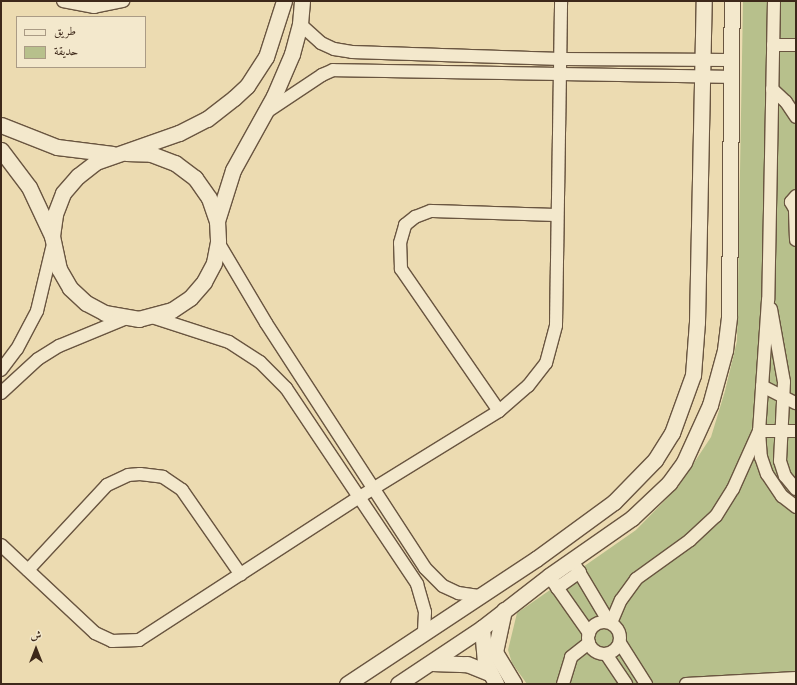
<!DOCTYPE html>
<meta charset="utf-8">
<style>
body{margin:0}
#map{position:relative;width:797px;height:685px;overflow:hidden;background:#ecdbb1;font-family:"Old Standard TT",Amiri,serif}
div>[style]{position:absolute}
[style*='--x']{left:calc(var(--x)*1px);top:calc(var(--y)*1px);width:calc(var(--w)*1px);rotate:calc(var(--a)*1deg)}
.green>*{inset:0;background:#b7c08c}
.roads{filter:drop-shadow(1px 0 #695540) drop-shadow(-1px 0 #695540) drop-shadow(0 1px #695540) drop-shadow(0 -1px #695540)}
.minor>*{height:12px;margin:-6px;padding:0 6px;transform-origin:6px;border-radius:6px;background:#f3e8cc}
.minor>.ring{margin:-6px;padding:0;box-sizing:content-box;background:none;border:12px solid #f3e8cc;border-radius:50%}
.tertiary>*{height:15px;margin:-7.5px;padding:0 7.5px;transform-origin:7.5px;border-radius:7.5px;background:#f3e8cc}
span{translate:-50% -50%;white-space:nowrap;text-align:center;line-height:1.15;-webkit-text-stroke:3px #f3e8cc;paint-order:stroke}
.frame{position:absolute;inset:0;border:2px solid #3d281a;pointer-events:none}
.legend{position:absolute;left:16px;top:16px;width:130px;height:52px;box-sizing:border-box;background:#f3e8cc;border:1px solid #aa9b85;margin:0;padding:5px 7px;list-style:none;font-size:12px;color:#3d281a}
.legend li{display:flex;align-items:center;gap:8px;height:20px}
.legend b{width:20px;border:1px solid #aa9b85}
.north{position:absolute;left:16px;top:629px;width:40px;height:40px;-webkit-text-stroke:3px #f3e8cc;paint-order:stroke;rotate:0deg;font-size:11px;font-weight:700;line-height:16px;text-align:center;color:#3d281a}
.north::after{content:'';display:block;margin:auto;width:14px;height:18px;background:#3d281a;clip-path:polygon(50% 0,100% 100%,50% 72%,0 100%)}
</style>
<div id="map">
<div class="green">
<div style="clip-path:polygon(743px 1px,796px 1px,796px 684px,527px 684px,512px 663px,508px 650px,517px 613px,636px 530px,678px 487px,711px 437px,725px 391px,737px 341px)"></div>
</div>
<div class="roads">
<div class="minor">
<div style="--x:63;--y:1;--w:32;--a:11"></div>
<div style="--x:94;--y:7;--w:30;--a:-12"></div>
<div style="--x:774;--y:1;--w:299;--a:91.1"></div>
<div style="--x:768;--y:300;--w:131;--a:93.9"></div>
<div style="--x:759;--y:431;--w:26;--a:86"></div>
<div style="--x:761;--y:457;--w:18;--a:71"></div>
<div style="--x:767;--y:474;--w:27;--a:56"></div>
<div style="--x:782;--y:496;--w:18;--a:38"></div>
<div style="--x:300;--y:24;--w:28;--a:42"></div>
<div style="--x:321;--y:43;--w:14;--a:25"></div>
<div style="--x:334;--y:49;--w:18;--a:9"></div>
<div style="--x:352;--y:52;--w:209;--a:1.9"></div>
<div style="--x:561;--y:59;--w:169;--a:0.3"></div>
<div style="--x:773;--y:45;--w:23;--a:0"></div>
<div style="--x:772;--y:89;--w:19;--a:43"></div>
<div style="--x:786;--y:102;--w:18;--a:56"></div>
<div style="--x:265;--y:113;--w:69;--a:-33.7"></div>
<div style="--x:322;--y:75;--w:12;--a:-24"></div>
<div style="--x:333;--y:70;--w:397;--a:1"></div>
<div style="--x:796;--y:196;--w:8;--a:130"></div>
<div style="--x:791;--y:202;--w:10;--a:61"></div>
<div style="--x:795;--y:211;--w:29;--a:88"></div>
<div style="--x:218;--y:242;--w:94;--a:59.3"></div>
<div style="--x:266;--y:323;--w:292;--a:57"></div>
<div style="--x:425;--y:568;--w:25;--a:45"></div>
<div style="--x:443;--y:586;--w:17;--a:25"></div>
<div style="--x:458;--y:593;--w:21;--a:8"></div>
<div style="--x:771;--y:309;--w:74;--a:79.9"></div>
<div style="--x:784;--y:382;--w:79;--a:92.9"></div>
<div style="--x:780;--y:461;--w:16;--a:72"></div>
<div style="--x:785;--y:476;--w:17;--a:50"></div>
<div style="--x:152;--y:317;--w:81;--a:18"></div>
<div style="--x:229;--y:342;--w:37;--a:33"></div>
<div style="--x:260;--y:362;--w:37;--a:45"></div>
<div style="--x:286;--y:388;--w:236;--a:56.2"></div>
<div style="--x:417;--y:584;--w:29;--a:74"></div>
<div style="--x:425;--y:612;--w:19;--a:93"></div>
<div style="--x:1;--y:370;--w:26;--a:-53"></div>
<div style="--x:17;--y:349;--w:43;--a:-62.2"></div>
<div style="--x:37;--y:311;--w:65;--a:-76.6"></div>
<div style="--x:762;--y:386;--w:38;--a:27"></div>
<div style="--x:1;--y:393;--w:50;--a:-42.6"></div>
<div style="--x:38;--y:359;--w:25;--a:-32"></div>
<div style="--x:59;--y:346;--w:74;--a:-22.4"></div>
<div style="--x:499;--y:411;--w:173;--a:-124.6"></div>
<div style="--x:401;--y:269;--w:26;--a:-92"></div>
<div style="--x:400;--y:243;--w:19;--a:-74"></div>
<div style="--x:405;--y:225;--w:13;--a:-39"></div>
<div style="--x:415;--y:217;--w:17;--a:-21"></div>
<div style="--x:431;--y:211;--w:126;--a:1.8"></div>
<div style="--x:1;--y:545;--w:129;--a:43.1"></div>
<div style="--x:95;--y:633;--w:19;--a:25"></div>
<div style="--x:112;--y:641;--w:27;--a:-2"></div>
<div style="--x:139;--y:640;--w:261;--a:-33"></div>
<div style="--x:358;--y:498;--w:166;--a:-31.7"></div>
<div style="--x:499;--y:411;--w:38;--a:-41"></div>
<div style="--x:528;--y:386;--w:29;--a:-52"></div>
<div style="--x:546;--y:363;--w:39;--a:-75"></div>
<div style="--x:556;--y:325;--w:324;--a:-89.1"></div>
<div style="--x:572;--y:560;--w:72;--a:59.2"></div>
<div style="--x:28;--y:570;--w:116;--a:-47.1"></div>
<div style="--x:107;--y:485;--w:23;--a:-25"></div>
<div style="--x:128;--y:475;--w:12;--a:-5"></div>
<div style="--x:140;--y:474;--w:23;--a:7"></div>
<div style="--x:163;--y:477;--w:23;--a:34"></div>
<div style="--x:182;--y:490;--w:103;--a:55.2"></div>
<div style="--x:549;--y:576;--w:70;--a:54.9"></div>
<div style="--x:557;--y:588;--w:28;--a:-35"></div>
<div class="ring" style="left:588px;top:622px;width:20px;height:20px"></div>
<div style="--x:611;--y:623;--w:25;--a:-67"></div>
<div style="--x:621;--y:600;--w:26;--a:-54"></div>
<div style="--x:636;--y:579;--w:67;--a:-35.8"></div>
<div style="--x:690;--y:540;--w:35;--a:-43"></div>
<div style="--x:716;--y:516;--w:32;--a:-58"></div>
<div style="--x:733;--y:489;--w:64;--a:-65.9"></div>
<div style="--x:759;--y:431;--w:37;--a:0"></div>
<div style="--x:620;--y:643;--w:49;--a:57.6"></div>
<div style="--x:606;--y:654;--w:36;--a:56"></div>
<div style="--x:563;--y:684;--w:28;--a:-73"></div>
<div style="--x:571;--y:657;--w:23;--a:-38"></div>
<div style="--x:686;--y:684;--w:110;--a:-3.1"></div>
</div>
<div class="tertiary">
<div style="--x:1;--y:125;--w:60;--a:21.4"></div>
<div style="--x:57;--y:147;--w:56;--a:7.1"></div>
<div style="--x:1;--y:150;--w:46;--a:52.9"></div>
<div style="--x:29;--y:187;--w:54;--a:64.9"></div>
<div style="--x:126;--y:153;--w:25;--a:2"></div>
<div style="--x:151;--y:154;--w:26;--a:21"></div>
<div style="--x:175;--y:163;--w:25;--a:37"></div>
<div style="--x:195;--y:178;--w:24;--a:55"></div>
<div style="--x:209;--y:198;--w:24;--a:71"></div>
<div style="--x:217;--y:221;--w:21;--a:87"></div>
<div style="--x:218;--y:242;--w:21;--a:101"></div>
<div style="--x:214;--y:263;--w:21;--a:118"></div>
<div style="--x:204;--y:282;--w:21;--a:131"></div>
<div style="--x:190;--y:298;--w:22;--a:146"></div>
<div style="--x:172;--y:310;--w:34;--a:165"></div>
<div style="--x:139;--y:319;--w:35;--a:-170"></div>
<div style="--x:105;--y:313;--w:21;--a:-152"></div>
<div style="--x:86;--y:303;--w:22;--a:-137"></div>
<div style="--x:70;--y:288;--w:22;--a:-120"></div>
<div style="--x:59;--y:269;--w:34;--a:-102"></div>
<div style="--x:52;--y:236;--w:22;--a:-82"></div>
<div style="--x:55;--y:214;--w:22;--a:-69"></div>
<div style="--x:63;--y:193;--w:23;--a:-49"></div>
<div style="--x:78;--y:176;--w:23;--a:-38"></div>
<div style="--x:96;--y:162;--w:88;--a:-19.3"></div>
<div style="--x:179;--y:133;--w:31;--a:-27"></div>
<div style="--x:207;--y:119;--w:34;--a:-38"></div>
<div style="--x:234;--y:98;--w:18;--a:-43"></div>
<div style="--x:247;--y:86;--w:35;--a:-57"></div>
<div style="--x:266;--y:57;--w:59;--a:-72.2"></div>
<div style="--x:217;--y:221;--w:53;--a:-72.6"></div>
<div style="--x:233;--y:170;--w:85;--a:-61"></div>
<div style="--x:274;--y:96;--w:46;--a:-66.8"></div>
<div style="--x:292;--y:54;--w:31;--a:-75"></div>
<div style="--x:300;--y:24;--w:23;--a:-85"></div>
<div style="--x:504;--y:610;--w:43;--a:102.1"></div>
<div style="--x:495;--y:652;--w:37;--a:59"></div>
<div style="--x:482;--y:628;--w:34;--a:85"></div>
<div style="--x:485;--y:662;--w:25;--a:63"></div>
<div style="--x:432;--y:663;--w:35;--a:2"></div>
<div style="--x:467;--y:664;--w:24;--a:22"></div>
<div style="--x:347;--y:684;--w:227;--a:-33.5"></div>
<div style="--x:536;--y:559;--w:97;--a:-36.2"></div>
<div style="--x:614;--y:502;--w:59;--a:-45.7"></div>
<div style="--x:655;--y:460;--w:32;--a:-58"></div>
<div style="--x:672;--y:433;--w:62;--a:-70.1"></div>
<div style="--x:693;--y:375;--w:53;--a:-85.7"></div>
<div style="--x:697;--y:322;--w:321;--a:-88.8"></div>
<div style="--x:398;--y:684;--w:101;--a:-33.7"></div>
<div style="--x:482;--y:628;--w:85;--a:-37.8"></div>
<div style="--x:549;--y:576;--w:101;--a:-34.9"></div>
<div style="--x:632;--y:518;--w:51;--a:-43.4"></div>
<div style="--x:669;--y:483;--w:26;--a:-54"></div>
<div style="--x:684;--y:462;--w:63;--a:-65.5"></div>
<div style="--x:710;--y:405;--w:57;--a:-74.7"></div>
<div style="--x:725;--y:350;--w:34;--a:-83"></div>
<div style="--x:729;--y:316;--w:315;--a:-89.5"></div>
</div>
</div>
<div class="frame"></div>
<ul class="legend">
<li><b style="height:5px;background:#f3e8cc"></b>طريق</li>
<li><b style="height:11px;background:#b7c08c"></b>حديقة</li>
</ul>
<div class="north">ش</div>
</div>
